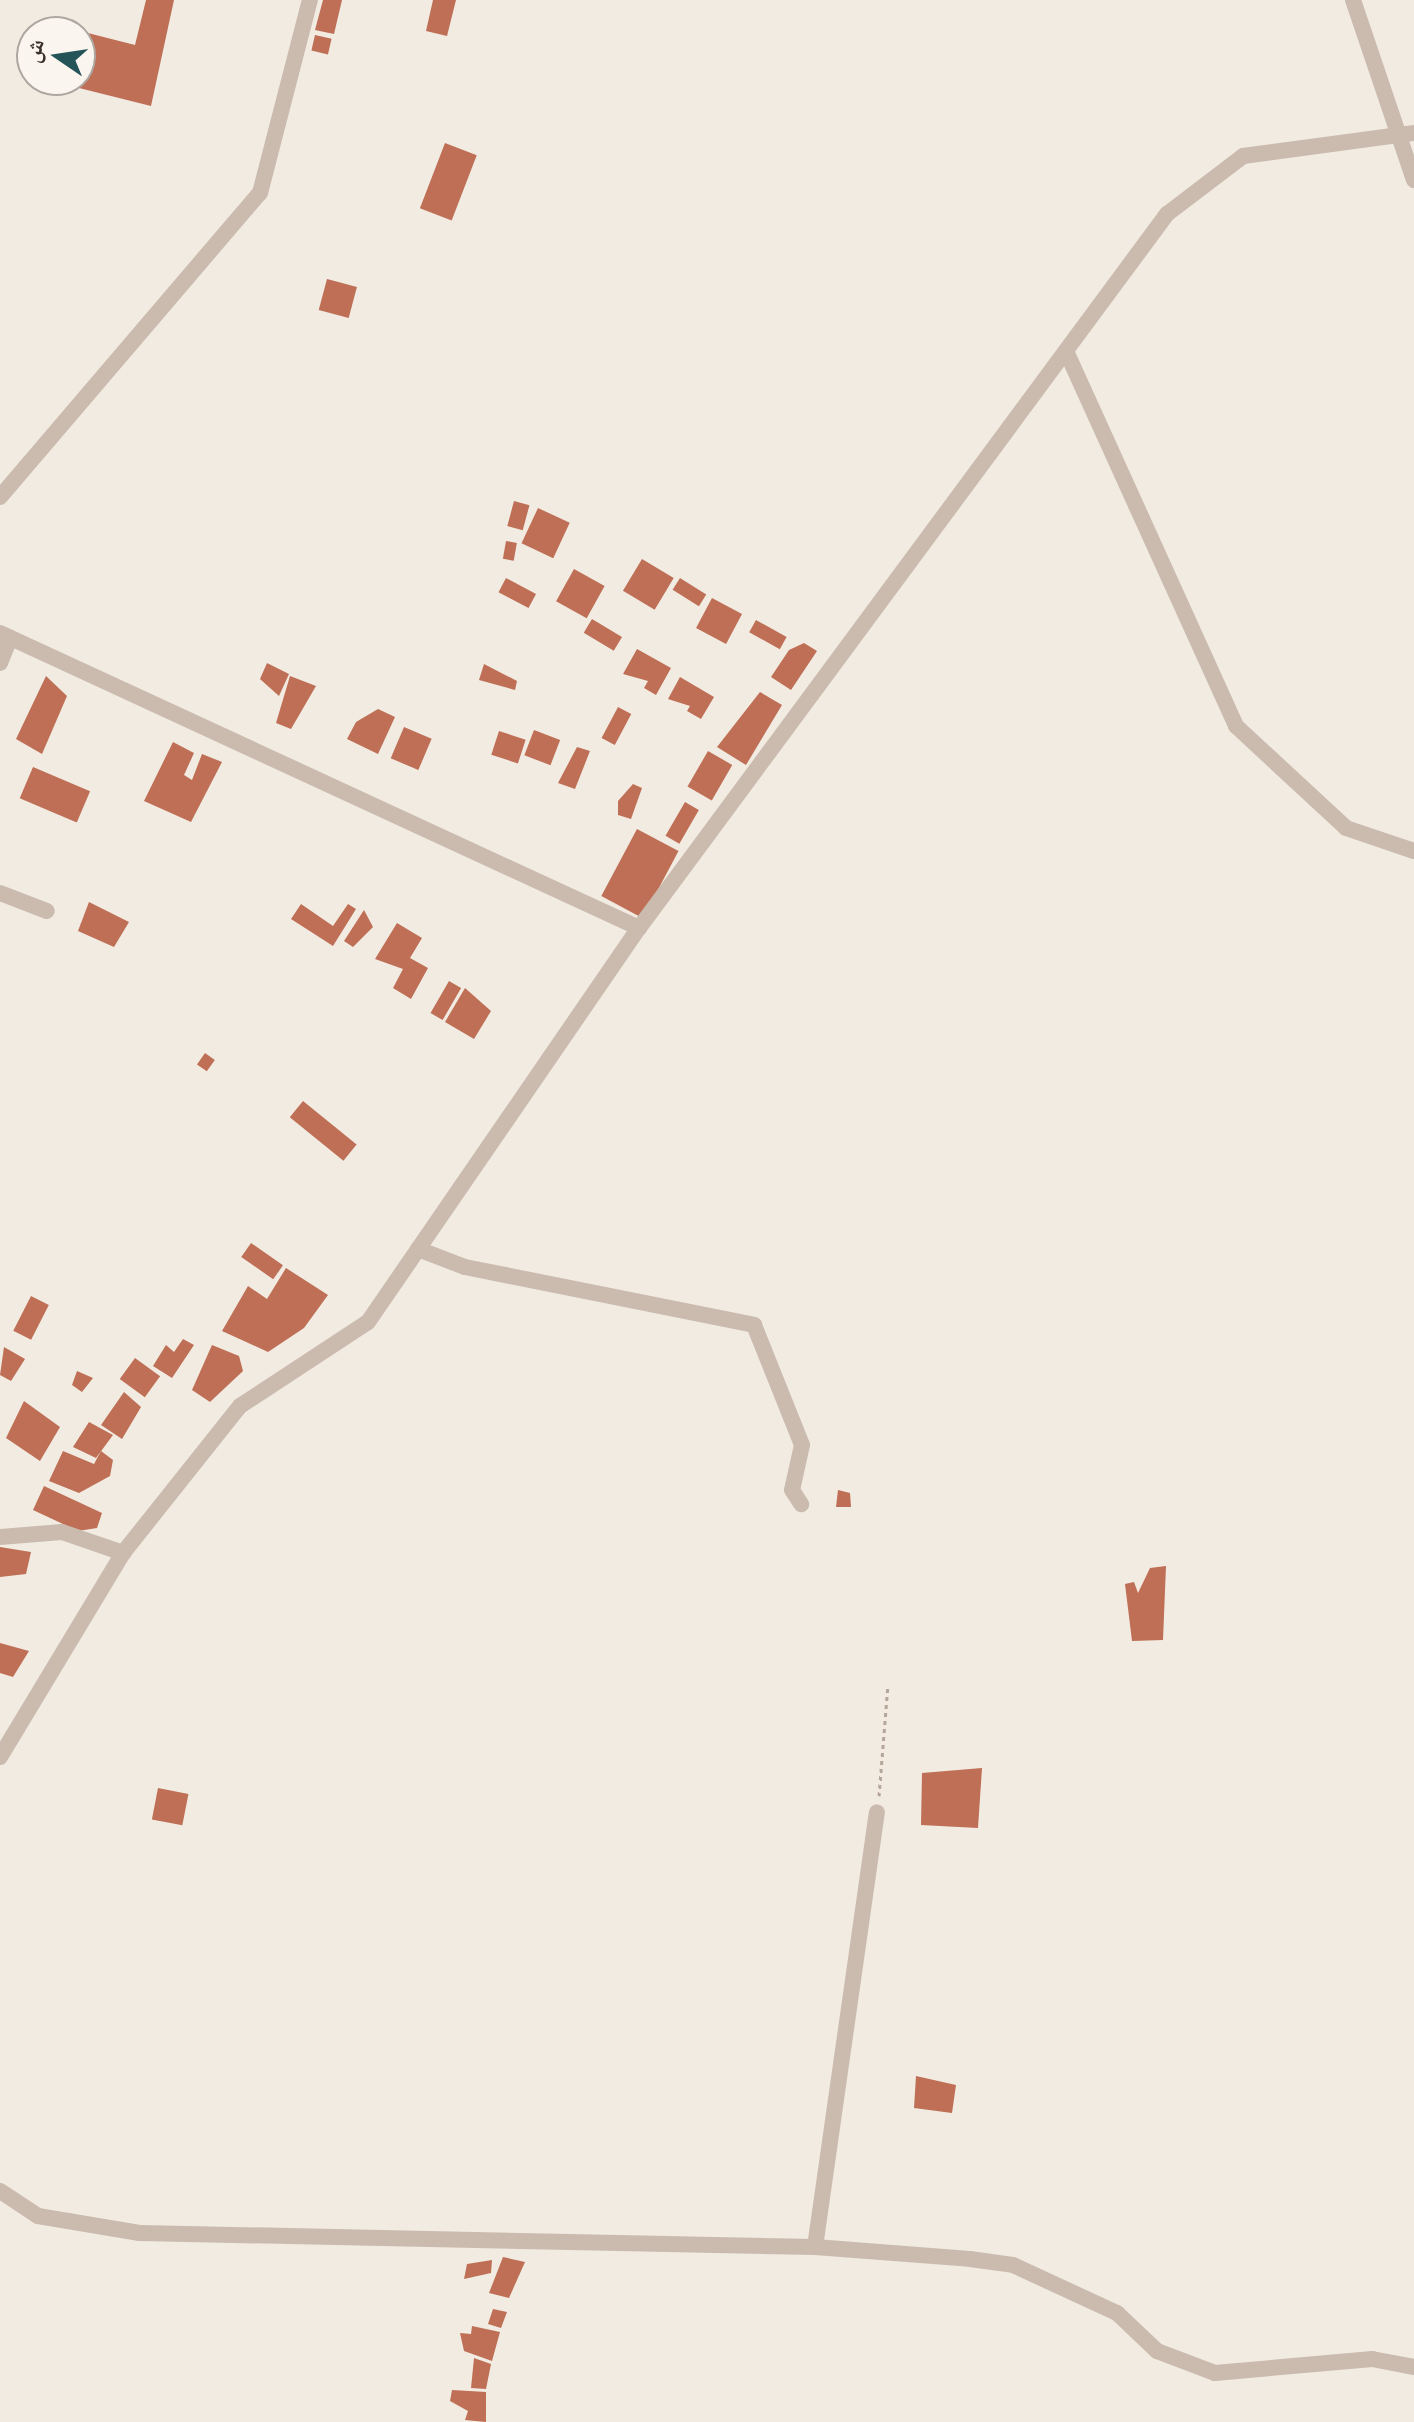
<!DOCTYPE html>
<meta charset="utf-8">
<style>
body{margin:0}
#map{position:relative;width:1414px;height:2422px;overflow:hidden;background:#f2ebe2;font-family:"Fira Sans Condensed","Noto Naskh Arabic",sans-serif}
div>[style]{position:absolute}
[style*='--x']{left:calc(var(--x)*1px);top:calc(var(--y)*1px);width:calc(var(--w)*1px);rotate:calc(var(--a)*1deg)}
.building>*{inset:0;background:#be6f55;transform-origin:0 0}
.path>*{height:3px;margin-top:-1.5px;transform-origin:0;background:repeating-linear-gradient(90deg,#b6a599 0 4px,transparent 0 8px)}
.minor>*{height:16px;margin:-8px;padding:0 8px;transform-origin:8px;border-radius:8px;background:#cabbae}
span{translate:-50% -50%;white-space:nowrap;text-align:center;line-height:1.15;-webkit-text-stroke:7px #faf5ef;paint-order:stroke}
.north{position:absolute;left:16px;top:16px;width:80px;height:80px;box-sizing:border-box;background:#faf5ef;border:2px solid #ada6a1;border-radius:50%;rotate:283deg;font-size:22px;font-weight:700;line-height:32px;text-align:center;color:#39302c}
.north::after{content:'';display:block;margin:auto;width:28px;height:36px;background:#245458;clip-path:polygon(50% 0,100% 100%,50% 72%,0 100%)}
</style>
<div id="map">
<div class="building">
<div style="clip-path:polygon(146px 0,174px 0,151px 106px,51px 81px,80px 80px,80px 31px,135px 45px)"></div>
<div style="clip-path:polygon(323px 0,342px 0,334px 34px,315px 30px)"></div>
<div style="clip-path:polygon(433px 0,456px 0,447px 36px,426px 31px)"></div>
<div style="left:315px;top:35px;width:17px;height:16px;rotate:13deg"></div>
<div style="left:445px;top:143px;width:34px;height:70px;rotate:21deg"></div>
<div style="left:327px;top:279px;width:31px;height:32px;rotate:15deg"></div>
<div style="left:514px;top:501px;width:16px;height:26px;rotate:15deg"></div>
<div style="left:538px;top:508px;width:35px;height:39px;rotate:25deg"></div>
<div style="left:506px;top:541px;width:11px;height:18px;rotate:10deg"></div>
<div style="left:642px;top:559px;width:37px;height:37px;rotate:31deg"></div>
<div style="left:574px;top:569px;width:35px;height:37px;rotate:29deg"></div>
<div style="left:506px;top:578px;width:34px;height:16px;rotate:28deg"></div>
<div style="left:680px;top:578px;width:31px;height:14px;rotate:32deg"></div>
<div style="left:712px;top:598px;width:34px;height:34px;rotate:28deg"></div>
<div style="left:592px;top:619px;width:35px;height:16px;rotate:31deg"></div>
<div style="left:756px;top:620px;width:35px;height:14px;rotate:29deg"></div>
<div style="clip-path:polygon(804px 643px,817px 651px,791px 690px,771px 677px,789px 650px)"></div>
<div style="clip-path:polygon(637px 649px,671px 668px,656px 695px,644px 688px,648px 681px,623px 674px)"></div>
<div style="clip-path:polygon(267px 663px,289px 674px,279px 696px,260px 679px)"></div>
<div style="clip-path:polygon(484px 664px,517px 681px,515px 690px,479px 680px)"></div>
<div style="clip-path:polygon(46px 676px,67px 696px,42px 754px,16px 739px)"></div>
<div style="clip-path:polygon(290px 676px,316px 686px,291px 729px,276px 723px)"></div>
<div style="clip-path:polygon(680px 677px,714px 697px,701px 719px,687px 711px,690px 706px,668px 699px)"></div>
<div style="clip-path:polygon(760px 692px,782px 705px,746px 765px,717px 747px)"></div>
<div style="left:618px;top:707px;width:15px;height:35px;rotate:28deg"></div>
<div style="clip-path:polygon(378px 709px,395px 717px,378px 754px,347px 739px,356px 722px)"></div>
<div style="left:404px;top:727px;width:30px;height:34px;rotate:23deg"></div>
<div style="left:534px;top:730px;width:28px;height:27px;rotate:21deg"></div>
<div style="left:499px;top:731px;width:28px;height:25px;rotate:18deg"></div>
<div style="clip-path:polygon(173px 742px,194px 753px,184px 775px,192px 780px,202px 754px,222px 762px,191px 822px,144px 801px)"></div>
<div style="clip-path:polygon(577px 747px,590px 751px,575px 789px,558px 783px)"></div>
<div style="left:708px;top:751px;width:28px;height:41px;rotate:30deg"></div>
<div style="left:33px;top:767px;width:62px;height:34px;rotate:23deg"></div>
<div style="clip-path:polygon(633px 784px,642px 788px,631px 819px,618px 815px,618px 801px)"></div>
<div style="left:685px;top:802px;width:16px;height:39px;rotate:30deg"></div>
<div style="left:637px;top:829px;width:47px;height:76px;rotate:28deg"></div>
<div style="clip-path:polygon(89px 902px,129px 922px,114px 947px,78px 931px)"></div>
<div style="clip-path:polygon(301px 904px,333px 926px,348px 904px,356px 909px,333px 946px,291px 919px)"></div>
<div style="clip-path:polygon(364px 910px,373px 927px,353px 947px,344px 941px)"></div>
<div style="clip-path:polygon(397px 923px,422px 938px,410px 958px,428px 968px,411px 999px,393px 988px,403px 969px,375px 959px)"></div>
<div style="left:449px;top:981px;width:14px;height:37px;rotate:30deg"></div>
<div style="clip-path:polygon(465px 988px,491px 1011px,474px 1039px,445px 1022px)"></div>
<div style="left:205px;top:1053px;width:12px;height:14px;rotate:35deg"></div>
<div style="left:303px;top:1101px;width:69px;height:21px;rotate:39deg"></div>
<div style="left:251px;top:1243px;width:39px;height:17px;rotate:35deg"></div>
<div style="clip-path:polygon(286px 1268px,328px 1295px,304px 1328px,268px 1352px,222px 1331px,248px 1286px,267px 1299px)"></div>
<div style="left:31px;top:1296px;width:20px;height:39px;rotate:27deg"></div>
<div style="clip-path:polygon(183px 1339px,194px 1345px,172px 1378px,153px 1366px,166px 1345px,174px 1352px)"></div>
<div style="clip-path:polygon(212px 1345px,239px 1356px,243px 1371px,210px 1402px,192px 1390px)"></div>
<div style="clip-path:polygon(4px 1347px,25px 1359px,11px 1381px,0 1375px)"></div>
<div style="left:135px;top:1358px;width:31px;height:26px;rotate:36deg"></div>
<div style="clip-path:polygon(77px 1371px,93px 1378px,82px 1392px,72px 1385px)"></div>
<div style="clip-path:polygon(124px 1392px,141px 1407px,122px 1439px,101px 1425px)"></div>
<div style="clip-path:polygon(24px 1401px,60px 1427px,40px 1461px,6px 1438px)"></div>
<div style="clip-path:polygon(89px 1422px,113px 1435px,96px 1458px,73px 1447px)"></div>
<div style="clip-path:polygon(63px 1451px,94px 1464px,101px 1451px,113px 1460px,110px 1476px,79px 1493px,49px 1481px)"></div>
<div style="clip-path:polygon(44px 1486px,102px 1513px,97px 1528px,78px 1531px,33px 1510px)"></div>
<div style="clip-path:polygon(838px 1490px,850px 1493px,851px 1507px,836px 1507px)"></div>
<div style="clip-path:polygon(0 1547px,31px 1552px,26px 1574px,0 1577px)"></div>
<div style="clip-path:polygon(1166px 1566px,1163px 1640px,1132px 1641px,1125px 1584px,1134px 1582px,1138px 1593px,1150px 1568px)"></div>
<div style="clip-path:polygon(0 1643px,29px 1651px,13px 1677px,0 1673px)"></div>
<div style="clip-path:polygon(982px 1768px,978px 1828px,921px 1825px,922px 1773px)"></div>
<div style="left:158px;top:1788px;width:31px;height:32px;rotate:11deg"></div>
<div style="clip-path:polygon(916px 2076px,956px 2085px,952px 2113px,914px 2108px)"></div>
<div style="clip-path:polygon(503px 2257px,525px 2262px,509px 2298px,489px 2293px)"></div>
<div style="clip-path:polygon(492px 2260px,491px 2273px,464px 2279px,467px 2264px)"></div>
<div style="clip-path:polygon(493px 2309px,507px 2312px,501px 2328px,488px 2324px)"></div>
<div style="clip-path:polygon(472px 2326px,500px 2332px,492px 2361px,464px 2351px,460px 2333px,471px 2334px)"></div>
<div style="clip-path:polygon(474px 2358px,491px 2364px,486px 2389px,471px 2388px)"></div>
<div style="clip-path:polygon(452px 2390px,486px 2392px,486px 2422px,465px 2420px,468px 2411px,450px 2401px)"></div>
</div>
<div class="path">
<div style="--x:879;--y:1796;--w:111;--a:-85.4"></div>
</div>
<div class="minor">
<div style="--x:1353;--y:0;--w:190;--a:71.3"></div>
<div style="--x:1066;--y:351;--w:412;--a:65.6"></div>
<div style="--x:1236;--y:726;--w:150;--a:42.8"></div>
<div style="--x:1346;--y:828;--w:72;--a:18.7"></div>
<div style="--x:0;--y:497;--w:400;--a:-49.5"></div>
<div style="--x:260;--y:193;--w:199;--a:-75.5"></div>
<div style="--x:0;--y:633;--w:704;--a:24.78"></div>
<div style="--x:0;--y:663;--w:27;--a:-68"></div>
<div style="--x:0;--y:893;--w:50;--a:21"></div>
<div style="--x:418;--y:1249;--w:50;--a:21"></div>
<div style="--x:465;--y:1267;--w:295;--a:11.3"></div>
<div style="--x:754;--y:1325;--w:129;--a:68.2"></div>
<div style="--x:802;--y:1445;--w:46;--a:102.5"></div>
<div style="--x:792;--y:1490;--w:17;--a:57"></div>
<div style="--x:0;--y:1537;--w:62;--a:-4.6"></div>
<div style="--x:62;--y:1532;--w:65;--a:19"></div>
<div style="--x:0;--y:1757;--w:238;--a:-58.9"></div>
<div style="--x:123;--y:1553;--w:188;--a:-51.5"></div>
<div style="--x:240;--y:1406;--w:153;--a:-33.3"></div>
<div style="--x:368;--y:1322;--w:478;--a:-55.5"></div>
<div style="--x:639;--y:928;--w:888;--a:-53.52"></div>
<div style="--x:1167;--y:214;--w:96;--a:-37.3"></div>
<div style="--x:1243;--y:156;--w:173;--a:-7.7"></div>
<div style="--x:0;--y:2191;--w:45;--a:33.3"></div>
<div style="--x:38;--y:2216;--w:103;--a:9.5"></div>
<div style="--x:140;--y:2233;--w:675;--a:1.19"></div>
<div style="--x:815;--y:2247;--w:155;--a:4.4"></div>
<div style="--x:970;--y:2259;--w:43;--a:7.9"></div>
<div style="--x:1013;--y:2265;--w:115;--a:24.8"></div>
<div style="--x:1117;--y:2313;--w:55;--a:43.5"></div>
<div style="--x:1157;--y:2351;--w:62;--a:20.8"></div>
<div style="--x:1215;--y:2373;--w:158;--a:-5.1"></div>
<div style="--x:1372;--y:2359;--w:43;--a:10.8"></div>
<div style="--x:815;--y:2247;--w:439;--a:-81.9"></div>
</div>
<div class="north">ش</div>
</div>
